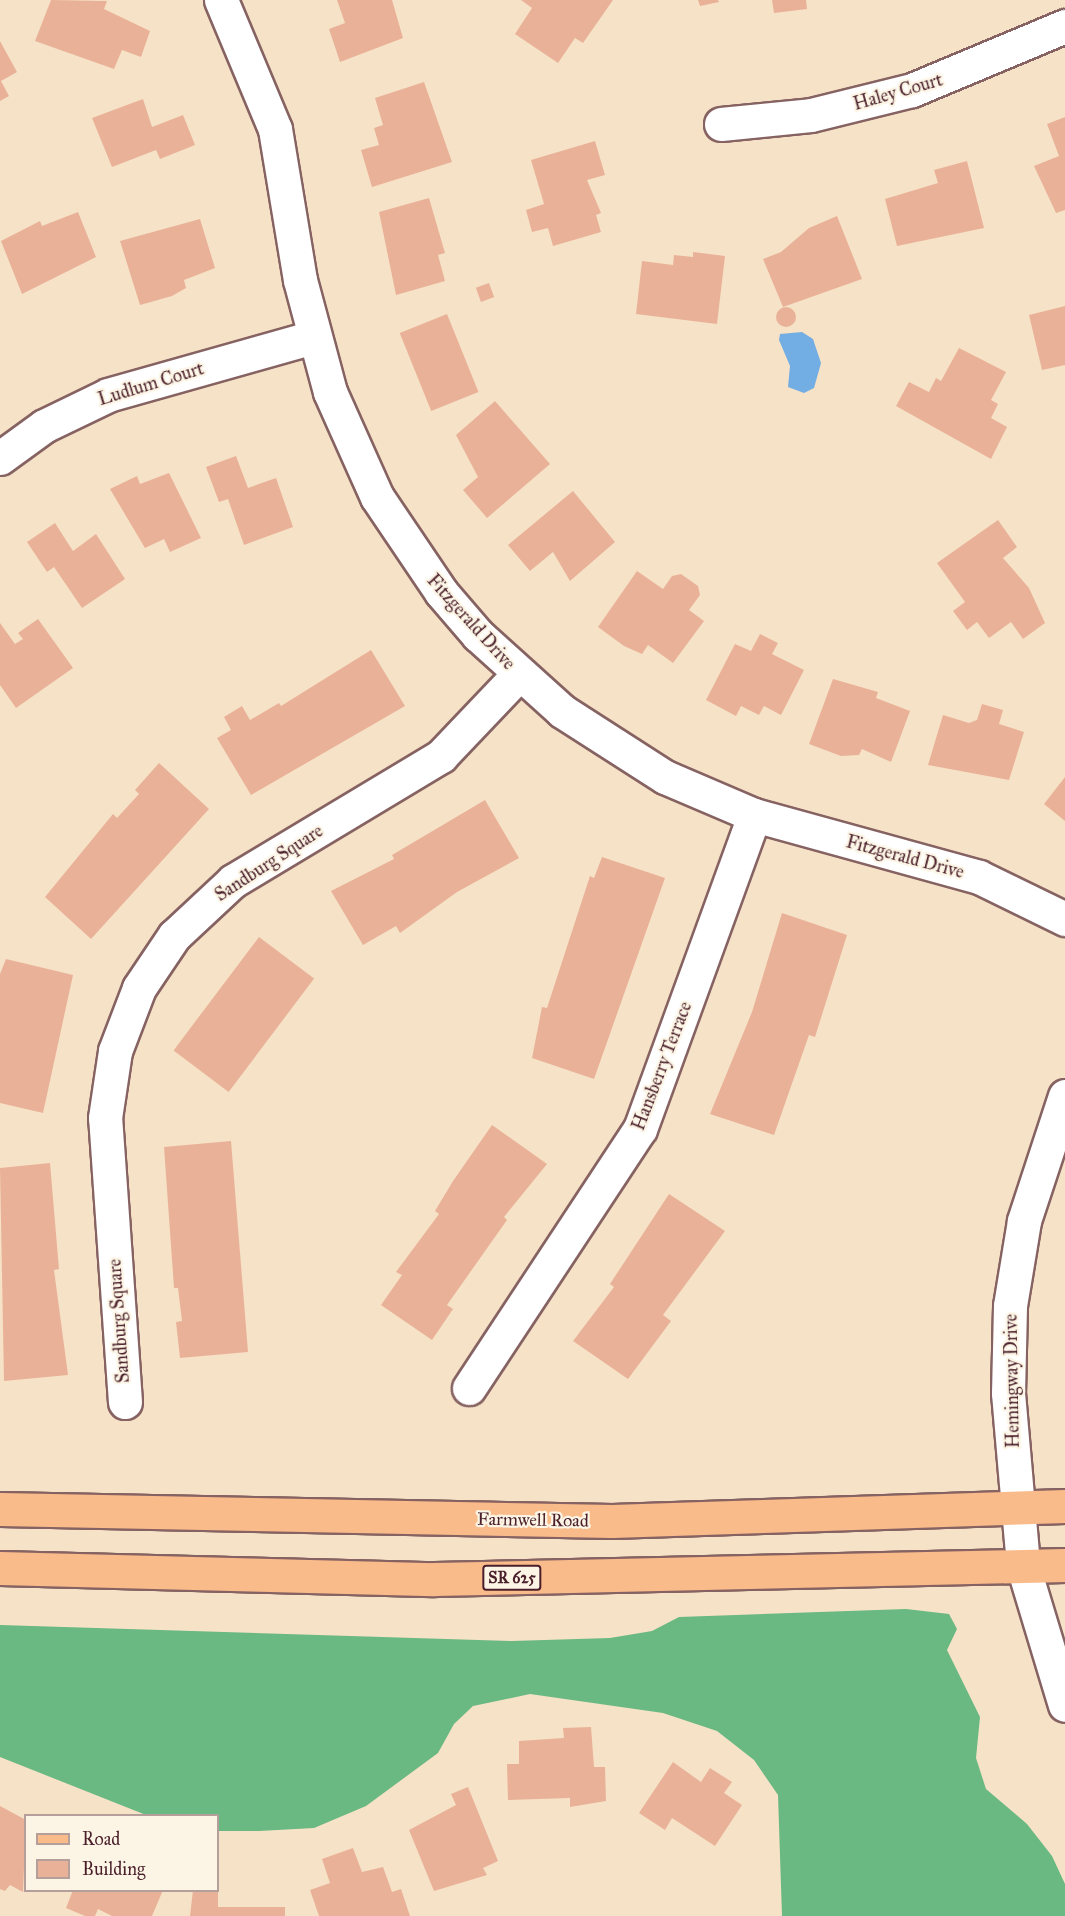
<!DOCTYPE html>
<style>
body{margin:0}
#map{position:relative;width:1065px;height:1916px;overflow:hidden;background:#f6e2c7;font-family:"IM FELL Great Primer",serif}
div>[style]{position:absolute}
[style*='--x']{left:calc(var(--x)*1px);top:calc(var(--y)*1px);width:calc(var(--w)*1px);rotate:calc(var(--a)*1deg)}
.forest>*{inset:0;background:#6ab882}
.water>*{inset:0;background:#72ade3}
.building>*{inset:0;background:#e9b298;transform-origin:0 0}
.round{border-radius:50%}
.roads{filter:drop-shadow(2px 0 #866362) drop-shadow(-2px 0 #866362) drop-shadow(0 2px #866362) drop-shadow(0 -2px #866362)}
.minor>*{height:33px;margin:-16.5px;padding:0 16.5px;transform-origin:16.5px;border-radius:16.5px;background:#fff}
.major>*{height:33px;margin:-16.5px;padding:0 16.5px;transform-origin:16.5px;border-radius:16.5px;background:#fabb8b}
span{translate:-50% -50%;white-space:nowrap;text-align:center;line-height:1.15;-webkit-text-stroke:4.5px #fcf5e5;paint-order:stroke}
.shield-label span{padding:2px 4px;background:#fcf5e5;border:2px solid;border-radius:4px;-webkit-text-stroke-width:0}
.shield-label{font-size:16px;color:#4a1f2b;font-weight:700}
.street-label{font-size:18px;color:#4a1f2b}
.legend{position:absolute;left:24px;top:1814px;width:195px;height:78px;box-sizing:border-box;background:#fcf5e5;border:2px solid #b59f9b;margin:0;padding:8px 10px;list-style:none;font-size:18px;color:#4a1f2b}
.legend li{display:flex;align-items:center;gap:12px;height:30px}
.legend b{width:30px;border:2px solid #b59f9b}
</style>
<div id="map">
<div class="forest">
<div style="clip-path:polygon(906px 1609px,949px 1614px,957px 1629px,947px 1650px,980px 1717px,976px 1758px,986px 1789px,1027px 1824px,1052px 1856px,1065px 1884px,1065px 1916px,782px 1916px,778px 1795px,754px 1760px,717px 1731px,663px 1713px,530px 1694px,473px 1706px,454px 1724px,438px 1753px,366px 1806px,314px 1828px,259px 1831px,218px 1831px,218px 1816px,146px 1815px,0 1757px,0 1625px,512px 1641px,610px 1638px,652px 1631px,679px 1617px)"></div>
</div>
<div class="water">
<div style="clip-path:polygon(802px 332px,813px 339px,821px 363px,814px 388px,804px 393px,788px 387px,790px 366px,779px 340px,780px 334px)"></div>
</div>
<div class="building">
<div style="clip-path:polygon(51px 0,107px 1px,104px 9px,150px 31px,141px 57px,122px 50px,114px 69px,35px 41px)"></div>
<div style="clip-path:polygon(337px 0,392px 0,403px 38px,340px 62px,329px 29px,345px 23px)"></div>
<div style="clip-path:polygon(521px 0,613px 0,583px 43px,575px 38px,558px 63px,515px 34px,532px 8px)"></div>
<div style="clip-path:polygon(698px 0,718px 0,719px 2px,700px 6px)"></div>
<div style="clip-path:polygon(772px 0,806px 0,807px 9px,774px 13px)"></div>
<div style="clip-path:polygon(0 41px,17px 72px,1px 81px,9px 96px,0 101px)"></div>
<div style="clip-path:polygon(424px 82px,452px 162px,372px 187px,361px 150px,379px 145px,374px 128px,383px 125px,375px 98px)"></div>
<div style="clip-path:polygon(143px 99px,152px 127px,183px 115px,195px 145px,160px 159px,156px 150px,112px 167px,92px 118px)"></div>
<div style="clip-path:polygon(1065px 117px,1065px 210px,1056px 213px,1034px 166px,1059px 156px,1047px 124px)"></div>
<div style="clip-path:polygon(595px 141px,605px 175px,587px 180px,601px 213px,596px 215px,601px 232px,553px 246px,548px 228px,532px 232px,526px 210px,544px 204px,531px 160px)"></div>
<div style="clip-path:polygon(967px 161px,984px 228px,897px 246px,885px 199px,938px 183px,934px 170px)"></div>
<div style="clip-path:polygon(429px 198px,445px 253px,438px 255px,445px 281px,396px 295px,379px 212px)"></div>
<div style="clip-path:polygon(78px 212px,96px 257px,22px 294px,1px 241px,40px 221px,42px 226px)"></div>
<div style="clip-path:polygon(837px 216px,862px 279px,783px 307px,763px 259px,781px 252px,809px 228px)"></div>
<div style="clip-path:polygon(200px 219px,215px 268px,184px 280px,186px 288px,172px 296px,140px 305px,120px 241px)"></div>
<div style="clip-path:polygon(693px 252px,725px 256px,717px 324px,636px 314px,642px 261px,673px 265px,674px 255px,693px 257px)"></div>
<div style="left:489px;top:283px;width:15px;height:14px;rotate:70deg"></div>
<div style="clip-path:polygon(1065px 306px,1065px 365px,1042px 370px,1029px 315px)"></div>
<div class="round" style="left:776px;top:307px;width:20px;height:20px"></div>
<div style="left:447px;top:314px;width:84px;height:51px;rotate:68deg"></div>
<div style="clip-path:polygon(959px 348px,1006px 372px,991px 400px,998px 404px,991px 418px,1007px 427px,991px 459px,896px 406px,909px 382px,929px 392px,936px 378px,941px 381px)"></div>
<div style="clip-path:polygon(495px 401px,550px 464px,487px 518px,463px 490px,478px 477px,456px 435px)"></div>
<div style="clip-path:polygon(236px 456px,248px 488px,276px 478px,293px 527px,244px 545px,228px 499px,219px 502px,206px 467px)"></div>
<div style="clip-path:polygon(169px 473px,201px 538px,170px 552px,164px 539px,145px 548px,110px 489px,137px 476px,140px 484px)"></div>
<div style="clip-path:polygon(573px 491px,615px 542px,570px 581px,553px 552px,530px 571px,508px 545px)"></div>
<div style="clip-path:polygon(998px 520px,1017px 547px,1003px 558px,1029px 588px,1045px 623px,1023px 639px,1011px 622px,989px 638px,977px 622px,967px 630px,953px 611px,965px 602px,937px 563px)"></div>
<div style="clip-path:polygon(55px 523px,73px 551px,96px 534px,125px 579px,82px 608px,54px 567px,47px 572px,27px 542px)"></div>
<div style="clip-path:polygon(637px 571px,663px 589px,672px 576px,681px 574px,698px 586px,700px 595px,689px 610px,704px 621px,673px 663px,648px 645px,642px 654px,624px 646px,598px 627px)"></div>
<div style="clip-path:polygon(38px 619px,73px 668px,16px 708px,0 685px,0 623px,15px 644px,23px 639px,18px 633px)"></div>
<div style="clip-path:polygon(760px 634px,778px 643px,772px 654px,804px 670px,781px 715px,764px 706px,759px 715px,741px 706px,736px 716px,706px 700px,735px 644px,751px 651px)"></div>
<div style="clip-path:polygon(371px 650px,405px 706px,251px 795px,217px 738px,231px 730px,224px 717px,242px 706px,250px 720px,279px 703px,281px 706px)"></div>
<div style="clip-path:polygon(833px 679px,878px 692px,876px 698px,910px 711px,891px 762px,862px 749px,859px 755px,841px 756px,809px 744px)"></div>
<div style="clip-path:polygon(982px 704px,1003px 710px,999px 724px,1024px 732px,1009px 780px,928px 765px,943px 715px,969px 723px,977px 720px)"></div>
<div style="clip-path:polygon(159px 763px,209px 809px,91px 939px,45px 897px,113px 814px,117px 818px,139px 794px,135px 790px)"></div>
<div style="clip-path:polygon(1065px 777px,1065px 821px,1044px 804px)"></div>
<div style="clip-path:polygon(485px 800px,519px 858px,457px 892px,400px 933px,396px 926px,363px 945px,331px 891px,394px 859px,392px 855px)"></div>
<div style="clip-path:polygon(602px 857px,665px 878px,594px 1079px,532px 1058px,542px 1007px,547px 1008px,590px 876px,594px 878px)"></div>
<div style="clip-path:polygon(782px 913px,847px 935px,815px 1037px,809px 1035px,774px 1135px,710px 1114px,752px 1012px)"></div>
<div style="left:259px;top:937px;width:69px;height:142px;rotate:37deg"></div>
<div style="clip-path:polygon(6px 959px,73px 975px,43px 1113px,0 1103px,0 974px)"></div>
<div style="clip-path:polygon(492px 1125px,547px 1164px,504px 1217px,507px 1220px,447px 1305px,453px 1309px,432px 1340px,381px 1305px,402px 1275px,396px 1272px,439px 1214px,435px 1211px,453px 1181px)"></div>
<div style="clip-path:polygon(231px 1141px,248px 1352px,180px 1358px,176px 1322px,182px 1321px,178px 1288px,174px 1288px,164px 1147px)"></div>
<div style="clip-path:polygon(50px 1163px,59px 1269px,54px 1270px,68px 1375px,4px 1381px,0 1168px)"></div>
<div style="clip-path:polygon(669px 1194px,725px 1231px,663px 1315px,671px 1321px,628px 1379px,573px 1341px,614px 1287px,610px 1284px)"></div>
<div style="clip-path:polygon(591px 1727px,594px 1767px,605px 1767px,606px 1801px,570px 1807px,570px 1798px,508px 1800px,507px 1764px,519px 1764px,519px 1741px,564px 1738px,563px 1728px)"></div>
<div style="clip-path:polygon(673px 1762px,701px 1782px,710px 1768px,732px 1782px,724px 1793px,742px 1805px,715px 1846px,672px 1818px,665px 1830px,639px 1813px)"></div>
<div style="clip-path:polygon(468px 1787px,498px 1861px,483px 1868px,487px 1875px,434px 1891px,409px 1830px,456px 1805px,451px 1794px)"></div>
<div style="clip-path:polygon(0 1806px,26px 1820px,23px 1892px,10px 1885px,5px 1891px,0 1889px)"></div>
<div style="clip-path:polygon(353px 1848px,362px 1872px,383px 1867px,392px 1892px,401px 1889px,410px 1916px,319px 1916px,310px 1890px,330px 1883px,322px 1859px)"></div>
<div style="clip-path:polygon(73px 1890px,163px 1890px,152px 1916px,112px 1916px,98px 1909px,95px 1916px,85px 1916px,66px 1908px)"></div>
<div style="clip-path:polygon(193px 1890px,218px 1890px,218px 1907px,285px 1907px,285px 1916px,190px 1916px)"></div>
</div>
<div class="roads">
<div class="minor">
<div style="--x:221;--y:0;--w:140;--a:67.3"></div>
<div style="--x:275;--y:129;--w:153;--a:80.6"></div>
<div style="--x:300;--y:280;--w:116;--a:75"></div>
<div style="--x:330;--y:392;--w:115;--a:65.9"></div>
<div style="--x:377;--y:497;--w:115;--a:56"></div>
<div style="--x:441;--y:592;--w:57;--a:49.3"></div>
<div style="--x:478;--y:635;--w:113;--a:42.1"></div>
<div style="--x:562;--y:711;--w:122;--a:32.7"></div>
<div style="--x:665;--y:777;--w:97;--a:23.1"></div>
<div style="--x:754;--y:815;--w:233;--a:15.4"></div>
<div style="--x:979;--y:877;--w:96;--a:26"></div>
<div style="--x:721;--y:124;--w:90;--a:-5.7"></div>
<div style="--x:811;--y:115;--w:104;--a:-13.9"></div>
<div style="--x:912;--y:90;--w:166;--a:-22.7"></div>
<div style="--x:0;--y:458;--w:54;--a:-36"></div>
<div style="--x:44;--y:426;--w:71;--a:-25.8"></div>
<div style="--x:108;--y:395;--w:213;--a:-15.8"></div>
<div style="--x:1065;--y:1096;--w:132;--a:108.2"></div>
<div style="--x:1024;--y:1221;--w:86;--a:99.4"></div>
<div style="--x:1010;--y:1306;--w:87;--a:91.3"></div>
<div style="--x:1008;--y:1393;--w:174;--a:85"></div>
<div style="--x:1023;--y:1566;--w:145;--a:73.2"></div>
<div style="--x:469;--y:1388;--w:310;--a:-56.6"></div>
<div style="--x:640;--y:1129;--w:334;--a:-70"></div>
<div style="--x:125;--y:1402;--w:285;--a:-94"></div>
<div style="--x:105;--y:1118;--w:68;--a:-81.5"></div>
<div style="--x:115;--y:1051;--w:67;--a:-69.1"></div>
<div style="--x:139;--y:988;--w:63;--a:-56.1"></div>
<div style="--x:174;--y:936;--w:81;--a:-43"></div>
<div style="--x:233;--y:881;--w:243;--a:-31"></div>
<div style="--x:441;--y:756;--w:112;--a:-46.5"></div>
</div>
<div class="major">
<div style="--x:0;--y:1509;--w:612;--a:1.12"></div>
<div style="--x:612;--y:1521;--w:453;--a:-1.9"></div>
<div style="--x:0;--y:1568;--w:434;--a:1.5"></div>
<div style="--x:434;--y:1579;--w:631;--a:-1.27"></div>
</div>
</div>
<div class="shield-label">
<span style="left:512px;top:1578px">SR 625</span>
</div>
<div class="street-label">
<span style="left:898px;top:92px;rotate:-16deg">Haley Court</span>
<span style="left:151px;top:384px;rotate:-17deg">Ludlum Court</span>
<span style="left:471px;top:622px;rotate:48deg">Fitzgerald Drive</span>
<span style="left:905px;top:857px;rotate:15deg">Fitzgerald Drive</span>
<span style="left:269px;top:863px;rotate:-33deg">Sandburg Square</span>
<span style="left:662px;top:1066px;rotate:-69deg">Hansberry Terrace</span>
<span style="left:119px;top:1321px;rotate:-94deg">Sandburg Square</span>
<span style="left:1012px;top:1381px;rotate:-91deg">Hemingway Drive</span>
<span style="left:533px;top:1520px;rotate:1deg">Farmwell Road</span>
</div>
<ul class="legend">
<li><b style="height:8px;background:#fabb8b"></b>Road</li>
<li><b style="height:16px;background:#e9b298"></b>Building</li>
</ul>
</div>
